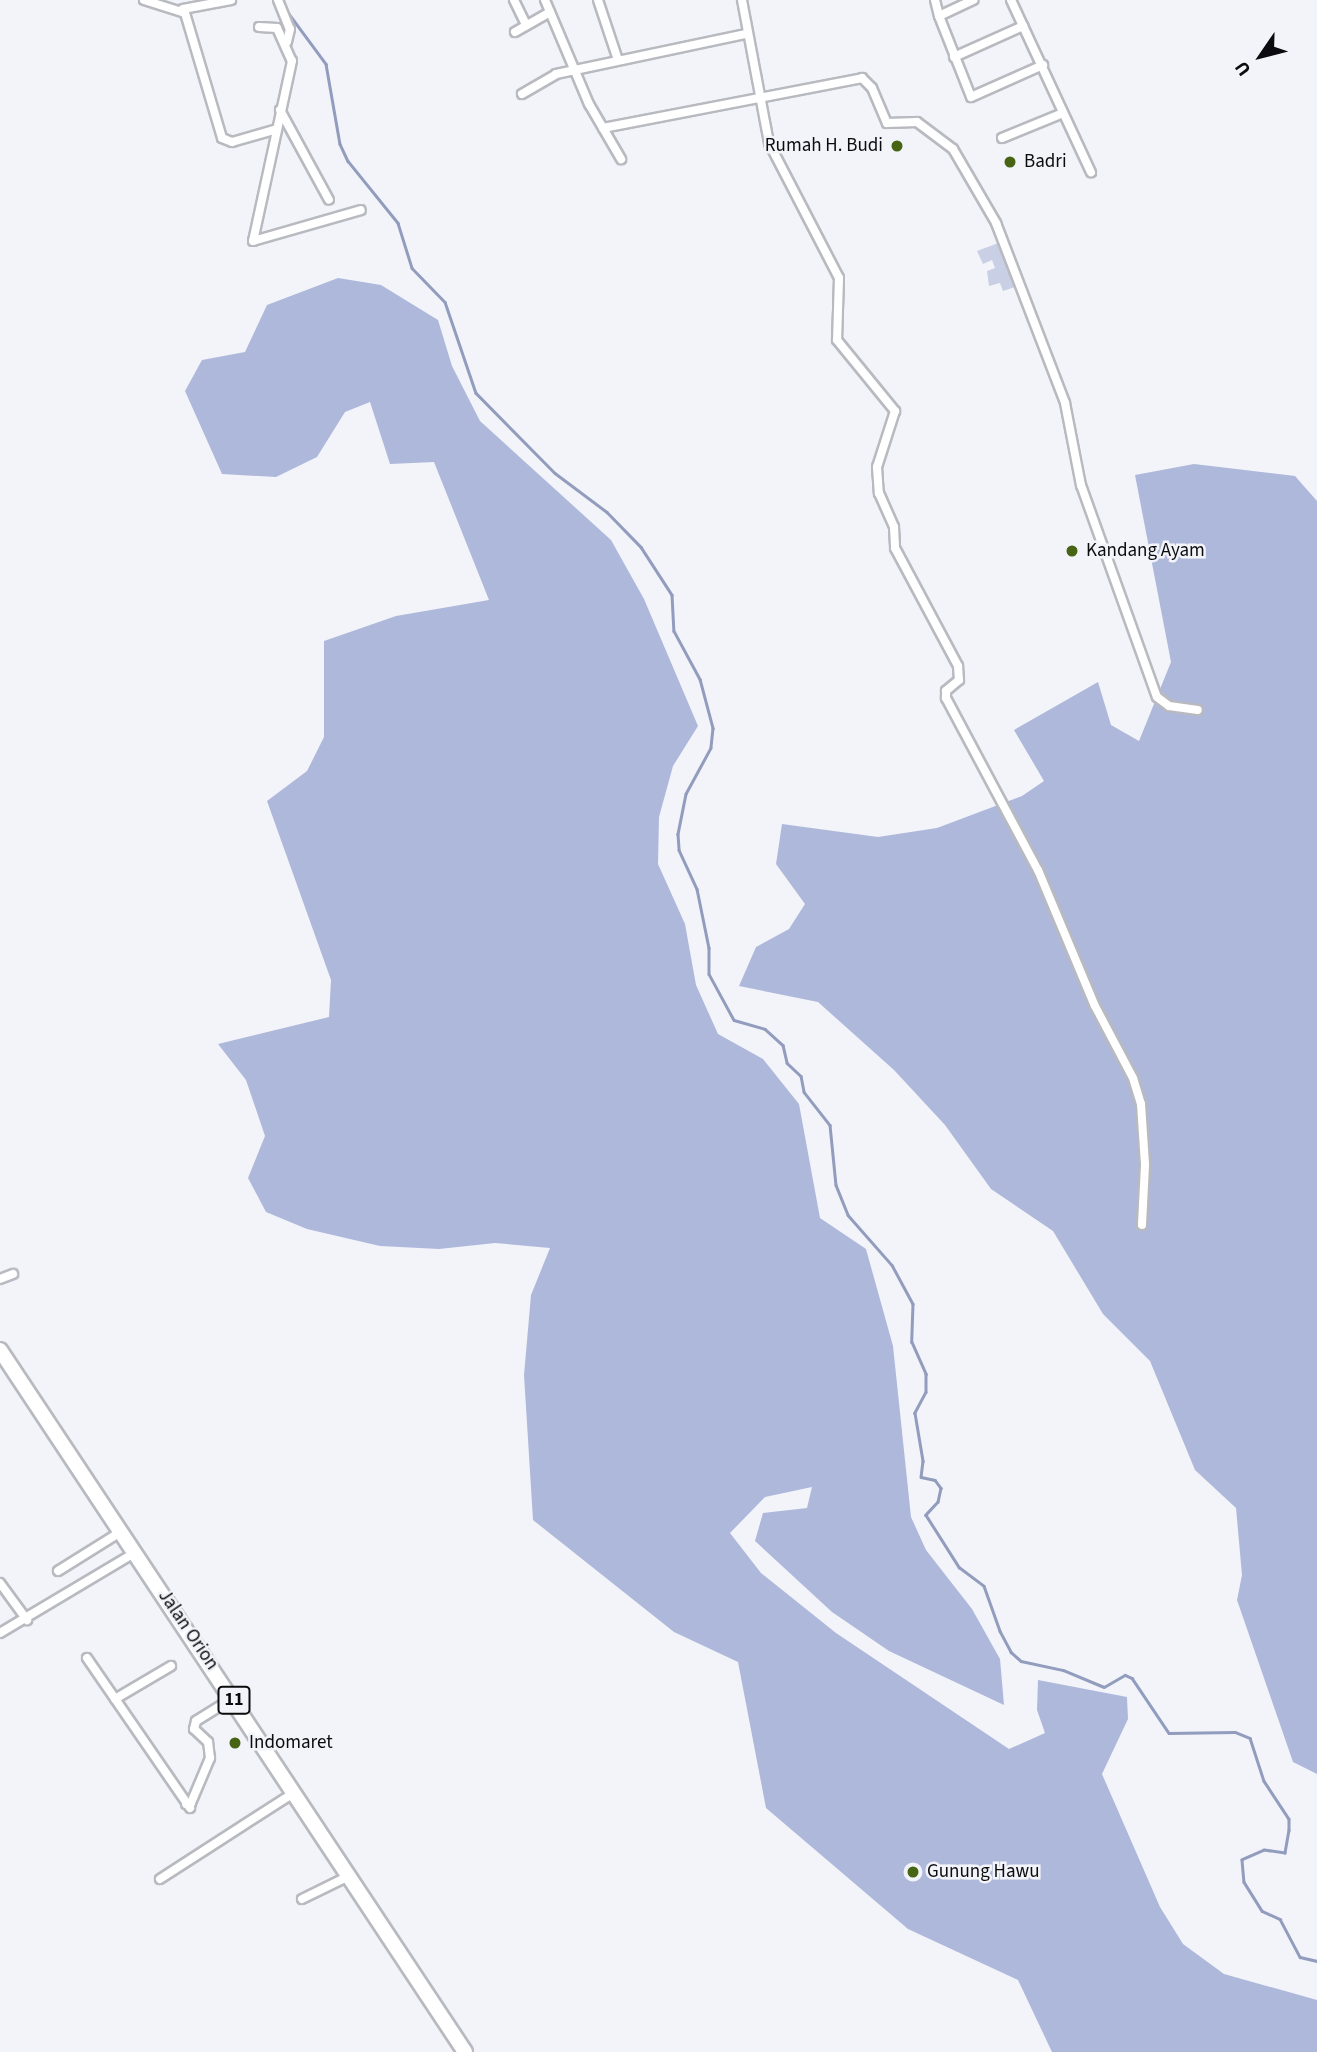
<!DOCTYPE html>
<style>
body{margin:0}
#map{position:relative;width:1317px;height:2052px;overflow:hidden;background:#f2f4fa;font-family:"Source Sans 3",sans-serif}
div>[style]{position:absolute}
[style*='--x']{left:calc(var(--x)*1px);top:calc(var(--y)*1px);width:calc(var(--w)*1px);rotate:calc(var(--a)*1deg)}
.green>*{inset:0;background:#c9cfe4}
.forest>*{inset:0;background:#aeb8da}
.stream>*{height:2.5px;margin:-1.25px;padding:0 1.25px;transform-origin:1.25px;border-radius:1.25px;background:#929cbd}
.roads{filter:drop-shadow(2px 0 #b8bac0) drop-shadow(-2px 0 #b8bac0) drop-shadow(0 2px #b8bac0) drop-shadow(0 -2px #b8bac0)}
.minor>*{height:8px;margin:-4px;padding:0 4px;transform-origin:4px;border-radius:4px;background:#fff}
.trunk>*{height:14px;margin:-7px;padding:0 7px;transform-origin:7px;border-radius:7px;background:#fff}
.dots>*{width:19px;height:19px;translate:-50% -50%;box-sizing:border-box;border:4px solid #f2f4fa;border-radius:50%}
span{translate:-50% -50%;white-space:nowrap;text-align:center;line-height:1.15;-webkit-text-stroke:5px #f2f4fa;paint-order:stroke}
.shield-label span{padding:2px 5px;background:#f2f4fa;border:2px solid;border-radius:5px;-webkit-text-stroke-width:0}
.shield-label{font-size:18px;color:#0c0c0e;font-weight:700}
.poi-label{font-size:19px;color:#0c0c0e}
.right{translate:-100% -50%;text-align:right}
.left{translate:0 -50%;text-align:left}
.street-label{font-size:19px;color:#0c0c0e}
.north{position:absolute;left:1226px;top:21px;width:70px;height:70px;-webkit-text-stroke:5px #f2f4fa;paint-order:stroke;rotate:235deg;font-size:19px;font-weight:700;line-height:28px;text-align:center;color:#0c0c0e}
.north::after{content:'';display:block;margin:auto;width:24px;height:32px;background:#0c0c0e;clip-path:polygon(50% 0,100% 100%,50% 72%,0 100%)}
</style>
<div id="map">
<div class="green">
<div style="clip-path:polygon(1001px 242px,1018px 286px,1003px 291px,1000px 283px,989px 286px,987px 271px,995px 268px,992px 260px,983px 264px,977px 251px)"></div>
</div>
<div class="forest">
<div style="clip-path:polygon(338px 278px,381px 285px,438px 320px,452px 366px,480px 421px,611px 540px,644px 599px,698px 726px,673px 766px,659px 817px,658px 864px,685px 924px,696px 985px,718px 1034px,763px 1059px,799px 1104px,820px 1218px,866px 1249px,893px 1346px,911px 1517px,926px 1550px,972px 1609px,1000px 1659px,1004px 1705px,889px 1651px,832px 1612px,755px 1541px,763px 1513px,807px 1508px,812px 1487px,765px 1497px,730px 1533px,761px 1573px,836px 1633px,1009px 1749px,1045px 1733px,1037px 1710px,1038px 1680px,1127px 1697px,1128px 1719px,1102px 1774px,1160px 1907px,1183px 1944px,1224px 1974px,1317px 2000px,1317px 2052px,1052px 2052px,1018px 1980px,908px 1929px,766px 1808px,738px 1662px,674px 1632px,533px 1520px,524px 1375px,531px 1295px,550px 1248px,495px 1243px,439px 1249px,380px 1246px,307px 1229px,266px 1212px,248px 1178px,265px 1136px,246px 1080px,218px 1044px,329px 1017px,331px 980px,267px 801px,307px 771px,324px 737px,324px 641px,396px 616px,489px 600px,434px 462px,390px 464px,370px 402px,345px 412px,317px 457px,276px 477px,222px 474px,185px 391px,202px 360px,245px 352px,267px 305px)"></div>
<div style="clip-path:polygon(1194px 464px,1295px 476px,1317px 501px,1317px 1774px,1293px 1762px,1237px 1600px,1242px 1575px,1236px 1508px,1195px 1470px,1150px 1361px,1103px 1314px,1053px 1231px,991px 1189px,945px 1125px,894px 1070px,818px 1002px,739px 986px,756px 947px,789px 929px,805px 904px,776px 864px,782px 824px,878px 837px,937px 828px,1022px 796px,1044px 781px,1014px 730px,1098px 682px,1111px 725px,1139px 741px,1171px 662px,1135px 475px)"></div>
</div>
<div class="stream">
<div style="--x:284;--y:7;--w:71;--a:53.6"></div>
<div style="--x:326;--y:64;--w:81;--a:80.1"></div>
<div style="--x:340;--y:144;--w:19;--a:65"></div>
<div style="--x:348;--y:161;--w:80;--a:51.1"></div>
<div style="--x:398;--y:223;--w:47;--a:72.7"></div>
<div style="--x:412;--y:268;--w:47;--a:45.9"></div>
<div style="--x:445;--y:302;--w:96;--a:71.2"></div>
<div style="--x:476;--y:393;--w:112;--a:45.4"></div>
<div style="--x:555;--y:473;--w:65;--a:36.9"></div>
<div style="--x:607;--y:512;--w:49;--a:45.8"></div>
<div style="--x:641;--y:547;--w:57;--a:57.1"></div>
<div style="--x:672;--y:595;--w:36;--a:87"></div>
<div style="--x:674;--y:631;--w:55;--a:61.6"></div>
<div style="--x:700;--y:679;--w:51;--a:75.1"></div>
<div style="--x:713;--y:728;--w:20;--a:96"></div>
<div style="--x:711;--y:748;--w:52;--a:118.5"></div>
<div style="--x:686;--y:794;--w:41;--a:101.3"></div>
<div style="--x:678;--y:834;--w:16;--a:86"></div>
<div style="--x:679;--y:850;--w:43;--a:65.2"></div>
<div style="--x:697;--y:889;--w:60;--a:78.5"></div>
<div style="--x:709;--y:948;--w:26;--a:90"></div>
<div style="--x:709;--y:974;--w:52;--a:61.5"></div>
<div style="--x:734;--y:1020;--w:32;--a:16"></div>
<div style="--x:765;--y:1029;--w:24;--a:42"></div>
<div style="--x:783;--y:1045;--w:18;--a:77"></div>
<div style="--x:787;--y:1063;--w:19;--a:43"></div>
<div style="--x:801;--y:1076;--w:16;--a:79"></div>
<div style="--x:804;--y:1092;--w:42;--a:51.8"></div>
<div style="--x:830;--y:1125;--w:60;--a:84.3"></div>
<div style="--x:836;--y:1185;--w:32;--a:68"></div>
<div style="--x:848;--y:1215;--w:67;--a:48.7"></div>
<div style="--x:892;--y:1265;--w:44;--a:61.7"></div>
<div style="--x:913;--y:1304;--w:38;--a:92"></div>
<div style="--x:912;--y:1342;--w:35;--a:66"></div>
<div style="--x:926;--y:1374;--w:18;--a:90"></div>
<div style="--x:926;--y:1392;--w:24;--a:118"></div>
<div style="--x:915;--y:1413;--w:49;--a:80.5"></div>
<div style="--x:923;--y:1461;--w:16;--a:97"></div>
<div style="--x:921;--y:1477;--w:14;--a:12"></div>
<div style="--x:935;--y:1480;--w:10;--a:53"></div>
<div style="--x:941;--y:1488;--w:14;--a:102"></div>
<div style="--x:938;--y:1502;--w:18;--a:133"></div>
<div style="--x:926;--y:1515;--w:62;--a:57.6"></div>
<div style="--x:959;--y:1567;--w:31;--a:37"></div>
<div style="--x:984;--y:1586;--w:48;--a:70.4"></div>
<div style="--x:1000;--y:1631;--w:24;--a:62"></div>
<div style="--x:1011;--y:1652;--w:13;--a:42"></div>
<div style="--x:1021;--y:1661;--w:43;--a:12.1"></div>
<div style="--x:1063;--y:1670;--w:44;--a:22.5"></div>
<div style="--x:1104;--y:1687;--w:24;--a:-30"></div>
<div style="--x:1125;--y:1675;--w:8;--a:23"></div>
<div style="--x:1132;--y:1678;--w:66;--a:56.1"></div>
<div style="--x:1169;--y:1733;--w:66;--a:-0.9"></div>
<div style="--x:1235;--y:1732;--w:16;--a:22"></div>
<div style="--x:1250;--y:1738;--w:45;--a:72"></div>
<div style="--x:1264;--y:1781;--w:45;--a:56.7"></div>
<div style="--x:1289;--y:1819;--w:11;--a:90"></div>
<div style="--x:1289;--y:1830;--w:23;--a:100"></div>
<div style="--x:1285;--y:1853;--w:21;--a:-172"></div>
<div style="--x:1264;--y:1850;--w:24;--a:156"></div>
<div style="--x:1242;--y:1860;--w:22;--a:85"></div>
<div style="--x:1244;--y:1882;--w:34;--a:58"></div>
<div style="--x:1262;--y:1911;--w:20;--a:24"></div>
<div style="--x:1280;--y:1919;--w:43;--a:62.2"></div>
<div style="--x:1300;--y:1957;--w:17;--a:13"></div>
</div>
<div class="roads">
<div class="minor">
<div style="--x:144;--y:0;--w:43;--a:17.6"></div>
<div style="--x:185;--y:13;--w:130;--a:73.5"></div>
<div style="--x:222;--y:138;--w:11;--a:22"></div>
<div style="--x:232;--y:142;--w:44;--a:-15.9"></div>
<div style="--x:278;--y:0;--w:31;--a:68"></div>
<div style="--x:290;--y:29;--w:13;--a:103"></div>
<div style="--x:514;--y:0;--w:28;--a:64"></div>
<div style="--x:545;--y:0;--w:113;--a:67.1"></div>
<div style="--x:589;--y:104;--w:64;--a:59.8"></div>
<div style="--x:598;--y:0;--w:63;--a:71.6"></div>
<div style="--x:742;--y:0;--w:146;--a:79.3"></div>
<div style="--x:769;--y:143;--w:152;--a:62.6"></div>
<div style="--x:839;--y:278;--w:62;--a:91.8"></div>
<div style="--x:837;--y:340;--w:92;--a:50.8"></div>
<div style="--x:895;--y:411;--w:59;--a:107.8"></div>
<div style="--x:877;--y:467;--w:26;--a:86"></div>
<div style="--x:879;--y:493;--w:37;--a:66"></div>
<div style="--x:894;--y:527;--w:21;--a:87"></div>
<div style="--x:895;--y:548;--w:134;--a:61.9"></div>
<div style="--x:958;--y:666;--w:14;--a:86"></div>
<div style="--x:959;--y:680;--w:17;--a:140"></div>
<div style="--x:946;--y:691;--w:7;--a:90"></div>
<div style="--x:946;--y:698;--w:195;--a:61.9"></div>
<div style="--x:1038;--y:870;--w:147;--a:67.3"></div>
<div style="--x:1095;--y:1006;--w:81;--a:62.2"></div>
<div style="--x:1133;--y:1078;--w:27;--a:73"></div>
<div style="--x:1141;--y:1104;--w:61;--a:86.2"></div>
<div style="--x:1145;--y:1165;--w:60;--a:92.9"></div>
<div style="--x:935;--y:0;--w:16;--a:76"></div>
<div style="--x:939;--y:16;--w:38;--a:-25"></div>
<div style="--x:1011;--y:0;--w:190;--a:65.1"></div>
<div style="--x:183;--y:9;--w:49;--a:-10.6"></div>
<div style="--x:939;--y:16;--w:87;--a:68.4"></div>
<div style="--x:971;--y:97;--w:79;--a:-24"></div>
<div style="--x:259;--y:27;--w:18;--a:3"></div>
<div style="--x:277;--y:28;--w:36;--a:66"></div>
<div style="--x:292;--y:61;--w:184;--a:102.2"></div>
<div style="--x:253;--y:241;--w:112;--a:-16"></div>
<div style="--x:515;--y:32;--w:40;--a:-29.7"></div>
<div style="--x:954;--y:57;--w:76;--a:-24.2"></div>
<div style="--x:522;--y:94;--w:39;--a:-30"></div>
<div style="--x:556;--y:74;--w:193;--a:-11.9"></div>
<div style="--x:280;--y:110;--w:102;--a:61.4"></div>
<div style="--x:603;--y:128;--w:264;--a:-10.9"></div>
<div style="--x:862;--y:78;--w:14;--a:45"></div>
<div style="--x:872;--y:88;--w:38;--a:67"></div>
<div style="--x:887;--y:123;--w:30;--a:-2"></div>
<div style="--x:917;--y:122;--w:45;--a:36.9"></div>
<div style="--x:953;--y:149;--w:86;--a:59.8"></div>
<div style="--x:996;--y:223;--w:193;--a:69"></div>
<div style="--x:1065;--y:403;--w:84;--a:79"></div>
<div style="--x:1081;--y:485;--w:225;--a:70.3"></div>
<div style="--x:1157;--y:697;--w:15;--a:37"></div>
<div style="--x:1169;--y:706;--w:29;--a:8"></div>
<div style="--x:1002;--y:138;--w:66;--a:-22.3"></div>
<div style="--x:0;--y:1279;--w:14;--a:-21"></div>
<div style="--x:58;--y:1571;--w:75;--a:-32"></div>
<div style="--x:0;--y:1583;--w:46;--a:53.9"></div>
<div style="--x:0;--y:1633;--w:158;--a:-30.8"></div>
<div style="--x:87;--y:1658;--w:182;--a:55.5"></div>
<div style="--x:115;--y:1699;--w:65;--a:-30.5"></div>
<div style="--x:186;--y:1804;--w:5;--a:-11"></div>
<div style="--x:191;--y:1803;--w:49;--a:-67.1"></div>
<div style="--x:210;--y:1758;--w:16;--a:-97"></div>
<div style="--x:208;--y:1742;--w:19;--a:-137"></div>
<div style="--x:194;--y:1729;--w:8;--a:-76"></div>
<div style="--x:196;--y:1721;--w:44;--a:-31.9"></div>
<div style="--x:160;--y:1879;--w:161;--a:-32.8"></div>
<div style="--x:302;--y:1899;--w:52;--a:-26.1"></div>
</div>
<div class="trunk">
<div style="--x:0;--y:1350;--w:842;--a:56.48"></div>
</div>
</div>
<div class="dots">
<div style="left:897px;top:146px;background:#476314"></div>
<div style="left:1010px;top:162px;background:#476314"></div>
<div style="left:1072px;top:551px;background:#476314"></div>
<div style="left:235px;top:1743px;background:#476314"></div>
<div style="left:913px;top:1872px;background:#476314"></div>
</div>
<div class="shield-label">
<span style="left:234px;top:1700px">11</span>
</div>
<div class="poi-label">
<span class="right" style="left:883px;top:146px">Rumah H. Budi</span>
<span class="left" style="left:1024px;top:162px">Badri</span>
<span class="left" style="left:1086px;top:551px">Kandang Ayam</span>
<span class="left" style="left:249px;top:1743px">Indomaret</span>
<span class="left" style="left:927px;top:1872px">Gunung Hawu</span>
</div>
<div class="street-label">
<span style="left:188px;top:1630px;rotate:56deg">Jalan Orion</span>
</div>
<div class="north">U</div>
</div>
